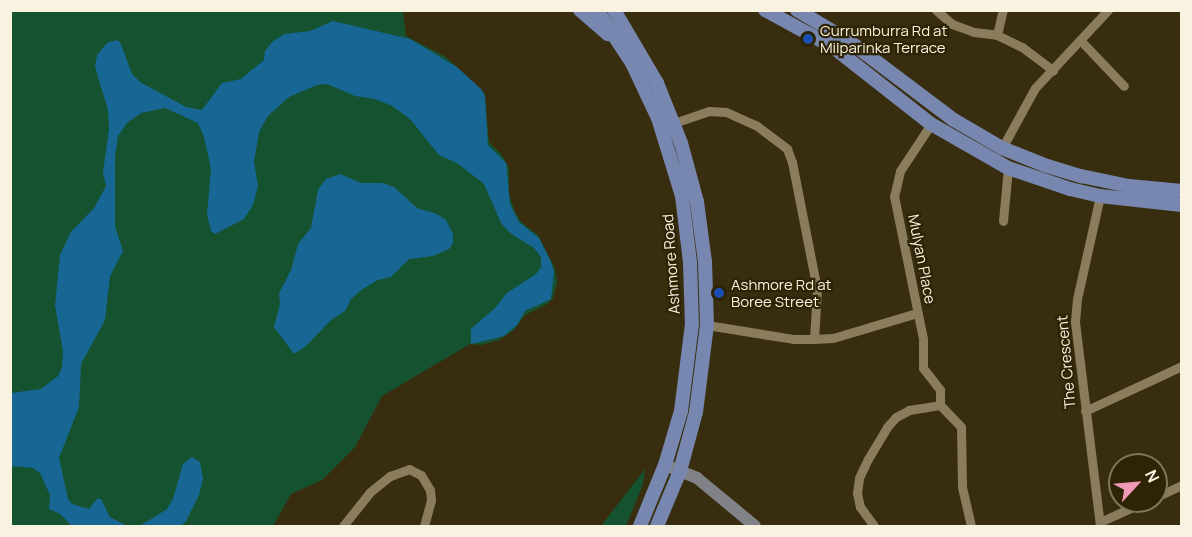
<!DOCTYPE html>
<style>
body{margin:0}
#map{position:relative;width:1192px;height:537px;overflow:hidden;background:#382e0f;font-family:Manrope,sans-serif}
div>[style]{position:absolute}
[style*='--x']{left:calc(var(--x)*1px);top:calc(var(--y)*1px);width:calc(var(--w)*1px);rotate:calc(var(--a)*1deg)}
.green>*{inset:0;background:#155230}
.water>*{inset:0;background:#176693}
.street>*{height:9px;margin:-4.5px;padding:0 4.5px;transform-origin:4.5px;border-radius:4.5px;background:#897d5d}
.secondary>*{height:12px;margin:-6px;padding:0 6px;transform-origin:6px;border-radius:6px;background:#808287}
.primary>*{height:14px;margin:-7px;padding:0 7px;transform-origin:7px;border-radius:7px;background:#7887b0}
.dots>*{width:16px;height:16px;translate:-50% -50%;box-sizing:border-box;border:3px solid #2e2405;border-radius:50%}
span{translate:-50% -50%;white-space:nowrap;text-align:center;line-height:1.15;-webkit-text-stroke:4.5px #2e2405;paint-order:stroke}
.poi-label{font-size:15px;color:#f8f2e1}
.left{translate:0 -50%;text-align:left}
.street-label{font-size:15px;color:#f8f2e1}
.frame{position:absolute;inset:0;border:12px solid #f8f2e1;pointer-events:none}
.north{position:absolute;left:1108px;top:453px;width:60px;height:60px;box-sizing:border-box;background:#2e2405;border:2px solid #7f765d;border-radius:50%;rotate:64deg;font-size:16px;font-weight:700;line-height:24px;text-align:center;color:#f8f2e1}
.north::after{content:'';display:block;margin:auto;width:21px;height:27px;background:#f09ab6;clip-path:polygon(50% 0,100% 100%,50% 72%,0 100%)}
</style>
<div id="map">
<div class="green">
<div style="clip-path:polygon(10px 11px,403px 11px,406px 36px,446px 57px,485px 94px,489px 142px,502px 155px,509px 168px,509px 194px,515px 212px,521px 222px,538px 235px,555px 268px,557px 282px,553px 298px,547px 304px,525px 315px,514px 330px,499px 340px,481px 345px,470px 344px,382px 396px,355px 447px,322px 480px,291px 494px,273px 526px,11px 526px)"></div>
<div style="clip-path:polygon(645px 469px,643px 484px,626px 526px,601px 526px)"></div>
</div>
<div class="water">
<div style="clip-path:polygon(333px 21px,410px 39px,457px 67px,482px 90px,485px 97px,488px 145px,506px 163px,510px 204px,519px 222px,539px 238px,551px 262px,554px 272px,551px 299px,525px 311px,517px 325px,504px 336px,471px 344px,471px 329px,495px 308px,507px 293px,536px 274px,541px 267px,541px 257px,534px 248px,510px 233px,501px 223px,484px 184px,457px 163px,439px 155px,410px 119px,392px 106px,375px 99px,355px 96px,327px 84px,317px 85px,289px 97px,268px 116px,259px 132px,254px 162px,258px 186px,253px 205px,244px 219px,215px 234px,211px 231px,207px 214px,211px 169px,204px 137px,198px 123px,165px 108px,141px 113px,127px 123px,118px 136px,115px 157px,115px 226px,123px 251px,110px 276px,105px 320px,81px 364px,79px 407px,59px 458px,68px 499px,72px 504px,89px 509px,97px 499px,101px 499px,110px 517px,127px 526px,72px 526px,60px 514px,49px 509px,50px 495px,40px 473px,33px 468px,11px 466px,11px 393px,41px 389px,58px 376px,62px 367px,63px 351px,55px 306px,60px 255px,71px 232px,94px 208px,106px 186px,103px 172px,109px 129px,108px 110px,95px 67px,97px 55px,107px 43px,116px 40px,120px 42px,132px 74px,140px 82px,186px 107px,202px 110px,222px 83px,241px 79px,264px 60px,265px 51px,273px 41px,285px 34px,310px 31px)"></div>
<div style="clip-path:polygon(340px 174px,361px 183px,383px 183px,394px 187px,417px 208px,437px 214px,446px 220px,453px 234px,453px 243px,449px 249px,433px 256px,409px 259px,391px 277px,378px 280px,361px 290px,351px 299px,345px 311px,331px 320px,306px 346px,294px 354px,274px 327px,280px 304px,279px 293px,291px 270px,298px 244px,311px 228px,318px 190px,326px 179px)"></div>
<div style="clip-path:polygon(192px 457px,200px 462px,203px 479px,199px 495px,186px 521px,181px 526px,140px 526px,167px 509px,173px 499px,183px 464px)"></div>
</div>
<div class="street">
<div style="--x:936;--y:10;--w:21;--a:41"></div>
<div style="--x:952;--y:24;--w:23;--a:20"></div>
<div style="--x:974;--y:32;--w:23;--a:7"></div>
<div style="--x:997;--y:35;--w:28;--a:26"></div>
<div style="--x:1022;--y:47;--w:39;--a:37"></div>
<div style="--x:997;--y:35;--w:26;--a:-77"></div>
<div style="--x:1081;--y:41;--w:62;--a:46.3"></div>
<div style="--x:674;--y:123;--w:37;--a:-19"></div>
<div style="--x:709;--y:111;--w:17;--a:3"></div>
<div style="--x:726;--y:112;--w:34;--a:24"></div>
<div style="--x:757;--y:126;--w:38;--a:37"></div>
<div style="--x:787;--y:149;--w:14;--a:69"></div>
<div style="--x:792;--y:162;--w:129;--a:78.9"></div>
<div style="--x:817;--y:289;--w:50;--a:93.4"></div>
<div style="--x:931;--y:124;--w:56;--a:123.4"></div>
<div style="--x:900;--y:171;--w:26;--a:103"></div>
<div style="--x:894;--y:196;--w:146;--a:78.5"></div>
<div style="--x:923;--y:339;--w:29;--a:90"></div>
<div style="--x:923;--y:368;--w:28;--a:52"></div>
<div style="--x:940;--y:390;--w:15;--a:90"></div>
<div style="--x:940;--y:405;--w:30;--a:46"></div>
<div style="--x:961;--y:427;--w:60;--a:89"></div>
<div style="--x:962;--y:487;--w:40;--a:77"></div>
<div style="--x:1002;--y:148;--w:68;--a:-61.2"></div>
<div style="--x:1035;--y:88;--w:107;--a:-46.9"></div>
<div style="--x:1100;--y:196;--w:106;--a:102.6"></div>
<div style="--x:1077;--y:299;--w:23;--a:95"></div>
<div style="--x:1075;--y:322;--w:206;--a:83"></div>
<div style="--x:1003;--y:221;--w:53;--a:-84.6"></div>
<div style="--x:707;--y:325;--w:87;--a:9.2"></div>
<div style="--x:793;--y:339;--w:21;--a:0"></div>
<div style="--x:814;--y:339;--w:19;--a:-3"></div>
<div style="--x:833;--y:338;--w:88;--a:-16.6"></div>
<div style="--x:1085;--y:411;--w:107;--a:-24.9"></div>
<div style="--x:1156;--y:497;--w:29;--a:-25"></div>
<div style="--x:1100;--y:522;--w:51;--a:-24.5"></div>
<div style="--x:343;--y:526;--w:43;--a:-51.5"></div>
<div style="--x:370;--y:492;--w:26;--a:-39"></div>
<div style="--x:390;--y:476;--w:20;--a:-20"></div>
<div style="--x:409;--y:469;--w:13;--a:27"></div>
<div style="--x:421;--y:475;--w:17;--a:59"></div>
<div style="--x:430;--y:490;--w:10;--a:84"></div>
<div style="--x:431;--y:500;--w:27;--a:105"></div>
<div style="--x:874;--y:526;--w:24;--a:-126"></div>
<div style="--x:860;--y:507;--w:14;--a:-102"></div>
<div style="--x:857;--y:493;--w:15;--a:-82"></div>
<div style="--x:859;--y:478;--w:21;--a:-65"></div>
<div style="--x:868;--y:459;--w:37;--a:-59"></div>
<div style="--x:887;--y:427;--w:13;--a:-48"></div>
<div style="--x:896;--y:417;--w:15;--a:-28"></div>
<div style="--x:909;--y:410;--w:31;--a:-9"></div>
</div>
<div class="secondary">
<div style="--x:665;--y:465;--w:35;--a:22"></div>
<div style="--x:697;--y:478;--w:75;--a:39.6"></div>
</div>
<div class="primary">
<div style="--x:580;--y:10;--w:37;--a:41"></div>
<div style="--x:597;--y:10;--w:64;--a:56.6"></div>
<div style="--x:632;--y:63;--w:61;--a:64.7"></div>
<div style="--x:658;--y:118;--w:82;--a:72.9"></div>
<div style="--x:682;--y:196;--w:66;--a:83.1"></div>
<div style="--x:690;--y:262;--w:62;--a:88.2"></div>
<div style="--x:692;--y:324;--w:88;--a:97.2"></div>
<div style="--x:681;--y:411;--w:56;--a:106.5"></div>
<div style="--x:665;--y:465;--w:66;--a:112.3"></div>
<div style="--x:614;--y:10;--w:85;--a:59.5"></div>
<div style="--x:657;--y:83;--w:65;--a:68.2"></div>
<div style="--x:681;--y:143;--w:61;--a:74.8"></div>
<div style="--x:697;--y:202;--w:61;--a:82.4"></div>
<div style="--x:705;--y:262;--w:63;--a:88.2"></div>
<div style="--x:707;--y:325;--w:88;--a:97.2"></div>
<div style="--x:696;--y:412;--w:61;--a:105.2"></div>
<div style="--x:680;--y:471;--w:60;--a:112.7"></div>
<div style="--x:765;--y:10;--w:77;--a:28.6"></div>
<div style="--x:833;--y:47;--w:125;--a:38.2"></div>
<div style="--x:931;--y:124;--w:89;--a:29.7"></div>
<div style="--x:1008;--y:168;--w:65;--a:18.7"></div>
<div style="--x:1070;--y:189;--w:31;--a:13"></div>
<div style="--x:1100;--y:196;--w:82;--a:6.3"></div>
<div style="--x:797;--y:10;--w:61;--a:30.8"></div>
<div style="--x:849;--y:41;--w:131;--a:37"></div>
<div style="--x:954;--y:120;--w:56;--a:30.3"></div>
<div style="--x:1002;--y:148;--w:45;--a:22"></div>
<div style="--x:1044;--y:165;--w:39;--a:17"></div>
<div style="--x:1081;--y:176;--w:49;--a:11.8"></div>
<div style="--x:1129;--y:186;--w:53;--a:5.4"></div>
</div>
<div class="dots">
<div style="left:808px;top:39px;background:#1a4fb4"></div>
<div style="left:719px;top:293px;background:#1a4fb4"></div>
</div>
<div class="poi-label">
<span class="left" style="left:820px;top:39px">Currumburra Rd at<br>Milparinka Terrace</span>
<span class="left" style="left:731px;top:293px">Ashmore Rd at<br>Boree Street</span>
</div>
<div class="street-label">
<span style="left:922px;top:259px;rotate:79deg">Mulyan Place</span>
<span style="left:671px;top:264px;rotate:-94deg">Ashmore Road</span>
<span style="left:1066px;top:362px;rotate:-95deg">The Crescent</span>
</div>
<div class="frame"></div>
<div class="north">N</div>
</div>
